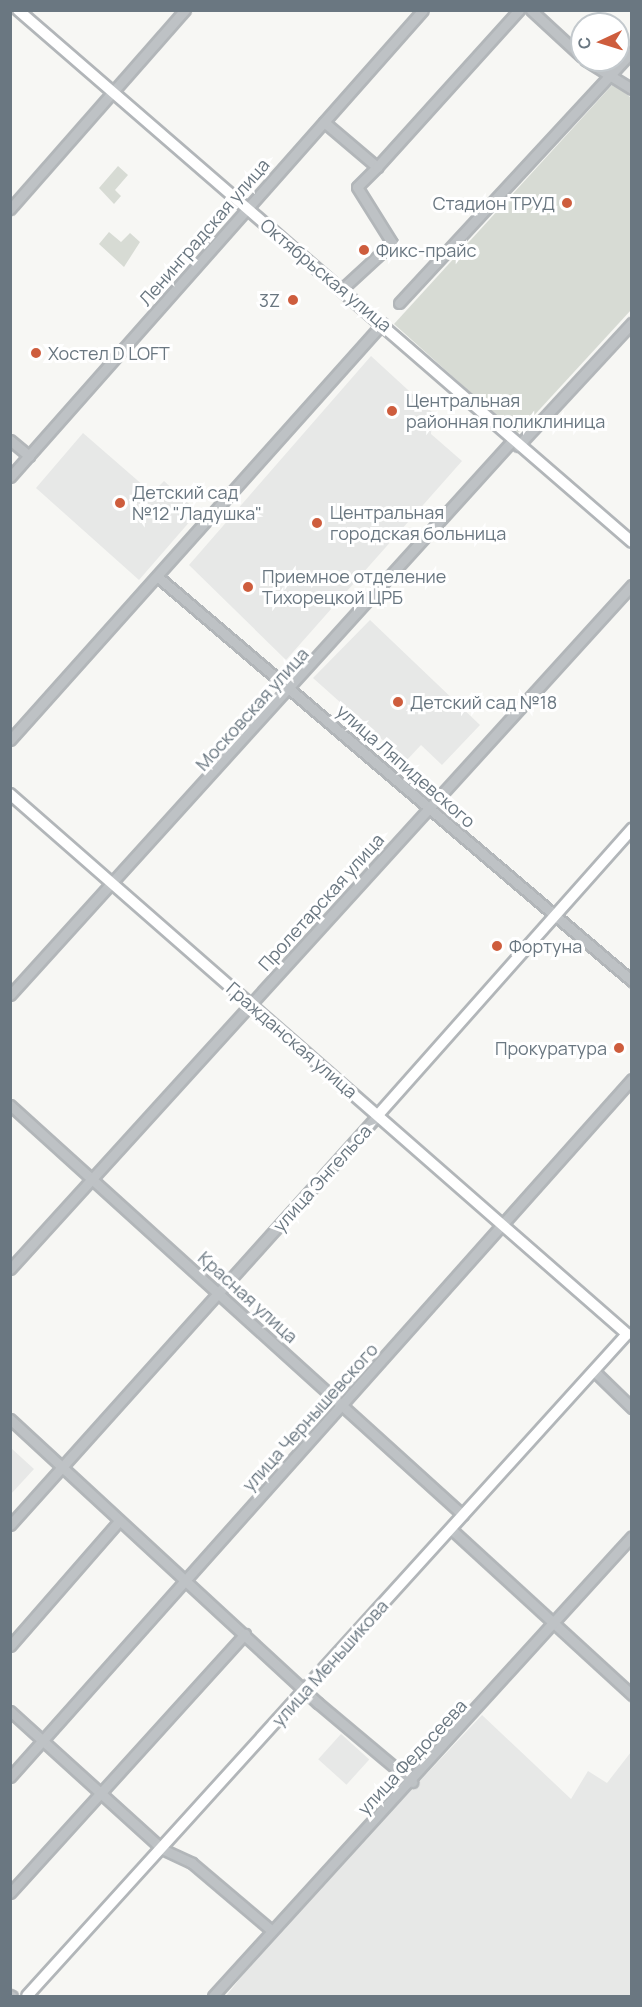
<!DOCTYPE html>
<meta charset="utf-8">
<style>
body{margin:0}
#map{position:relative;width:642px;height:2007px;overflow:hidden;background:#f7f7f4;font-family:Manrope,sans-serif}
div>[style]{position:absolute}
[style*='--x']{left:calc(var(--x)*1px);top:calc(var(--y)*1px);width:calc(var(--w)*1px);rotate:calc(var(--a)*1deg)}
.built>*{inset:0;background:#e7e8e7;transform-origin:0 0}
.green>*{inset:0;background:#d7dbd4}
.roads{filter:drop-shadow(2px 0 #b2b6b9) drop-shadow(-2px 0 #b2b6b9) drop-shadow(0 2px #b2b6b9) drop-shadow(0 -2px #b2b6b9)}
.minor>*{height:9px;margin:-4.5px;padding:0 4.5px;transform-origin:4.5px;border-radius:4.5px;background:#bec2c5}
.major>*{height:10px;margin:-5px;padding:0 5px;transform-origin:5px;border-radius:5px;background:#fff}
.dots>*{width:16px;height:16px;translate:-50% -50%;box-sizing:border-box;border:3px solid #fff;border-radius:50%}
span{translate:-50% -50%;white-space:nowrap;text-align:center;line-height:1.15;-webkit-text-stroke:6px #fff;paint-order:stroke}
.poi-label{font-size:18px;color:#6a7781}
.right{translate:-100% -50%;text-align:right}
.left{translate:0 -50%;text-align:left}
.street-label{font-size:18px;color:#6a7781}
.frame{position:absolute;inset:0;border:12px solid #6a7781;pointer-events:none}
.north{position:absolute;left:570px;top:12px;width:60px;height:60px;box-sizing:border-box;background:#fff;border:2px solid #c3c9cd;border-radius:50%;rotate:266deg;font-size:16px;font-weight:700;line-height:24px;text-align:center;color:#6a7781}
.north::after{content:'';display:block;margin:auto;width:21px;height:27px;background:#ce5d3d;clip-path:polygon(50% 0,100% 100%,50% 72%,0 100%)}
</style>
<div id="map">
<div class="built">
<div style="clip-path:polygon(371px 356px,432px 412px,431px 434px,462px 461px,286px 660px,189px 565px)"></div>
<div style="clip-path:polygon(83px 433px,152px 493px,164px 481px,198px 512px,139px 580px,36px 488px)"></div>
<div style="clip-path:polygon(370px 620px,480px 725px,442px 765px,421px 745px,406px 761px,313px 678px)"></div>
<div style="clip-path:polygon(11px 1448px,34px 1469px,11px 1494px)"></div>
<div style="clip-path:polygon(482px 1715px,571px 1799px,588px 1771px,607px 1783px,631px 1752px,631px 1996px,226px 1996px,272px 1938px)"></div>
<div style="left:341px;top:1734px;width:38px;height:34px;rotate:42deg"></div>
</div>
<div class="green">
<div style="clip-path:polygon(614px 83px,631px 98px,631px 310px,517px 434px,394px 324px)"></div>
<div style="clip-path:polygon(118px 166px,128px 175px,115px 190px,121px 196px,114px 204px,99px 188px)"></div>
<div style="clip-path:polygon(109px 232px,121px 242px,130px 233px,140px 242px,124px 267px,99px 244px)"></div>
</div>
<div class="roads">
<div class="minor">
<div style="--x:531;--y:10;--w:69;--a:42.7"></div>
<div style="--x:585;--y:60;--w:55;--a:31.7"></div>
<div style="--x:324;--y:122;--w:70;--a:40.3"></div>
<div style="--x:377;--y:167;--w:28;--a:135"></div>
<div style="--x:357;--y:187;--w:66;--a:58"></div>
<div style="--x:392;--y:243;--w:68;--a:137.4"></div>
<div style="--x:377;--y:167;--w:212;--a:-47.9"></div>
<div style="--x:10;--y:209;--w:265;--a:-48.7"></div>
<div style="--x:399;--y:303;--w:343;--a:-47.2"></div>
<div style="--x:10;--y:440;--w:25;--a:40"></div>
<div style="--x:518;--y:446;--w:168;--a:-47.2"></div>
<div style="--x:10;--y:477;--w:623;--a:-48.51"></div>
<div style="--x:158;--y:577;--w:623;--a:40.44"></div>
<div style="--x:10;--y:740;--w:559;--a:-48.19"></div>
<div style="--x:10;--y:995;--w:748;--a:-47.82"></div>
<div style="--x:10;--y:1105;--w:611;--a:42.15"></div>
<div style="--x:10;--y:1269;--w:925;--a:-47.72"></div>
<div style="--x:595;--y:1372;--w:52;--a:44.2"></div>
<div style="--x:10;--y:1419;--w:419;--a:42.7"></div>
<div style="--x:318;--y:1703;--w:123;--a:40"></div>
<div style="--x:10;--y:1525;--w:551;--a:-48.09"></div>
<div style="--x:451;--y:1529;--w:246;--a:42.5"></div>
<div style="--x:10;--y:1646;--w:166;--a:-48.9"></div>
<div style="--x:10;--y:1711;--w:205;--a:42.2"></div>
<div style="--x:162;--y:1849;--w:33;--a:25"></div>
<div style="--x:192;--y:1863;--w:104;--a:40.3"></div>
<div style="--x:10;--y:1777;--w:935;--a:-48.3"></div>
<div style="--x:10;--y:1893;--w:350;--a:-47.8"></div>
<div style="--x:10;--y:1995;--w:2;--a:27"></div>
<div style="--x:213;--y:1996;--w:622;--a:-47.67"></div>
</div>
<div class="major">
<div style="--x:18;--y:10;--w:812;--a:40.91"></div>
<div style="--x:10;--y:794;--w:820;--a:41.19"></div>
<div style="--x:627;--y:1334;--w:893;--a:132.19"></div>
<div style="--x:378;--y:1115;--w:383;--a:-48.4"></div>
</div>
</div>
<div class="dots">
<div style="left:567px;top:203px;background:#ce5d3d"></div>
<div style="left:364px;top:250px;background:#ce5d3d"></div>
<div style="left:293px;top:300px;background:#ce5d3d"></div>
<div style="left:36px;top:353px;background:#ce5d3d"></div>
<div style="left:392px;top:411px;background:#ce5d3d"></div>
<div style="left:120px;top:503px;background:#ce5d3d"></div>
<div style="left:317px;top:523px;background:#ce5d3d"></div>
<div style="left:248px;top:587px;background:#ce5d3d"></div>
<div style="left:398px;top:702px;background:#ce5d3d"></div>
<div style="left:497px;top:946px;background:#ce5d3d"></div>
<div style="left:619px;top:1048px;background:#ce5d3d"></div>
</div>
<div class="poi-label">
<span class="right" style="left:555px;top:203px">Стадион ТРУД</span>
<span class="left" style="left:376px;top:250px">Фикс-прайс</span>
<span class="right" style="left:280px;top:300px">3Z</span>
<span class="left" style="left:48px;top:353px">Хостел D LOFT</span>
<span class="left" style="left:406px;top:411px">Центральная<br>районная поликлиница</span>
<span class="left" style="left:132px;top:503px">Детский сад<br>№12 "Ладушка"</span>
<span class="left" style="left:330px;top:523px">Центральная<br>городская больница</span>
<span class="left" style="left:262px;top:587px">Приемное отделение<br>Тихорецкой ЦРБ</span>
<span class="left" style="left:410px;top:702px">Детский сад №18</span>
<span class="left" style="left:509px;top:946px">Фортуна</span>
<span class="right" style="left:607px;top:1048px">Прокуратура</span>
</div>
<div class="street-label">
<span style="left:204px;top:232px;rotate:-49deg">Ленинградская улица</span>
<span style="left:326px;top:275px;rotate:40deg">Октябрьская улица</span>
<span style="left:252px;top:709px;rotate:-48deg">Московская улица</span>
<span style="left:406px;top:766px;rotate:41deg">улица Ляпидевского</span>
<span style="left:321px;top:902px;rotate:-48deg">Пролетарская улица</span>
<span style="left:292px;top:1040px;rotate:41deg">Гражданская улица</span>
<span style="left:322px;top:1178px;rotate:-48deg">улица Энгельса</span>
<span style="left:248px;top:1297px;rotate:42deg">Красная улица</span>
<span style="left:310px;top:1417px;rotate:-48deg">улица Чернышевского</span>
<span style="left:330px;top:1663px;rotate:-48deg">улица Меньшикова</span>
<span style="left:412px;top:1757px;rotate:-47deg">улица Федосеева</span>
</div>
<div class="frame"></div>
<div class="north">С</div>
</div>
